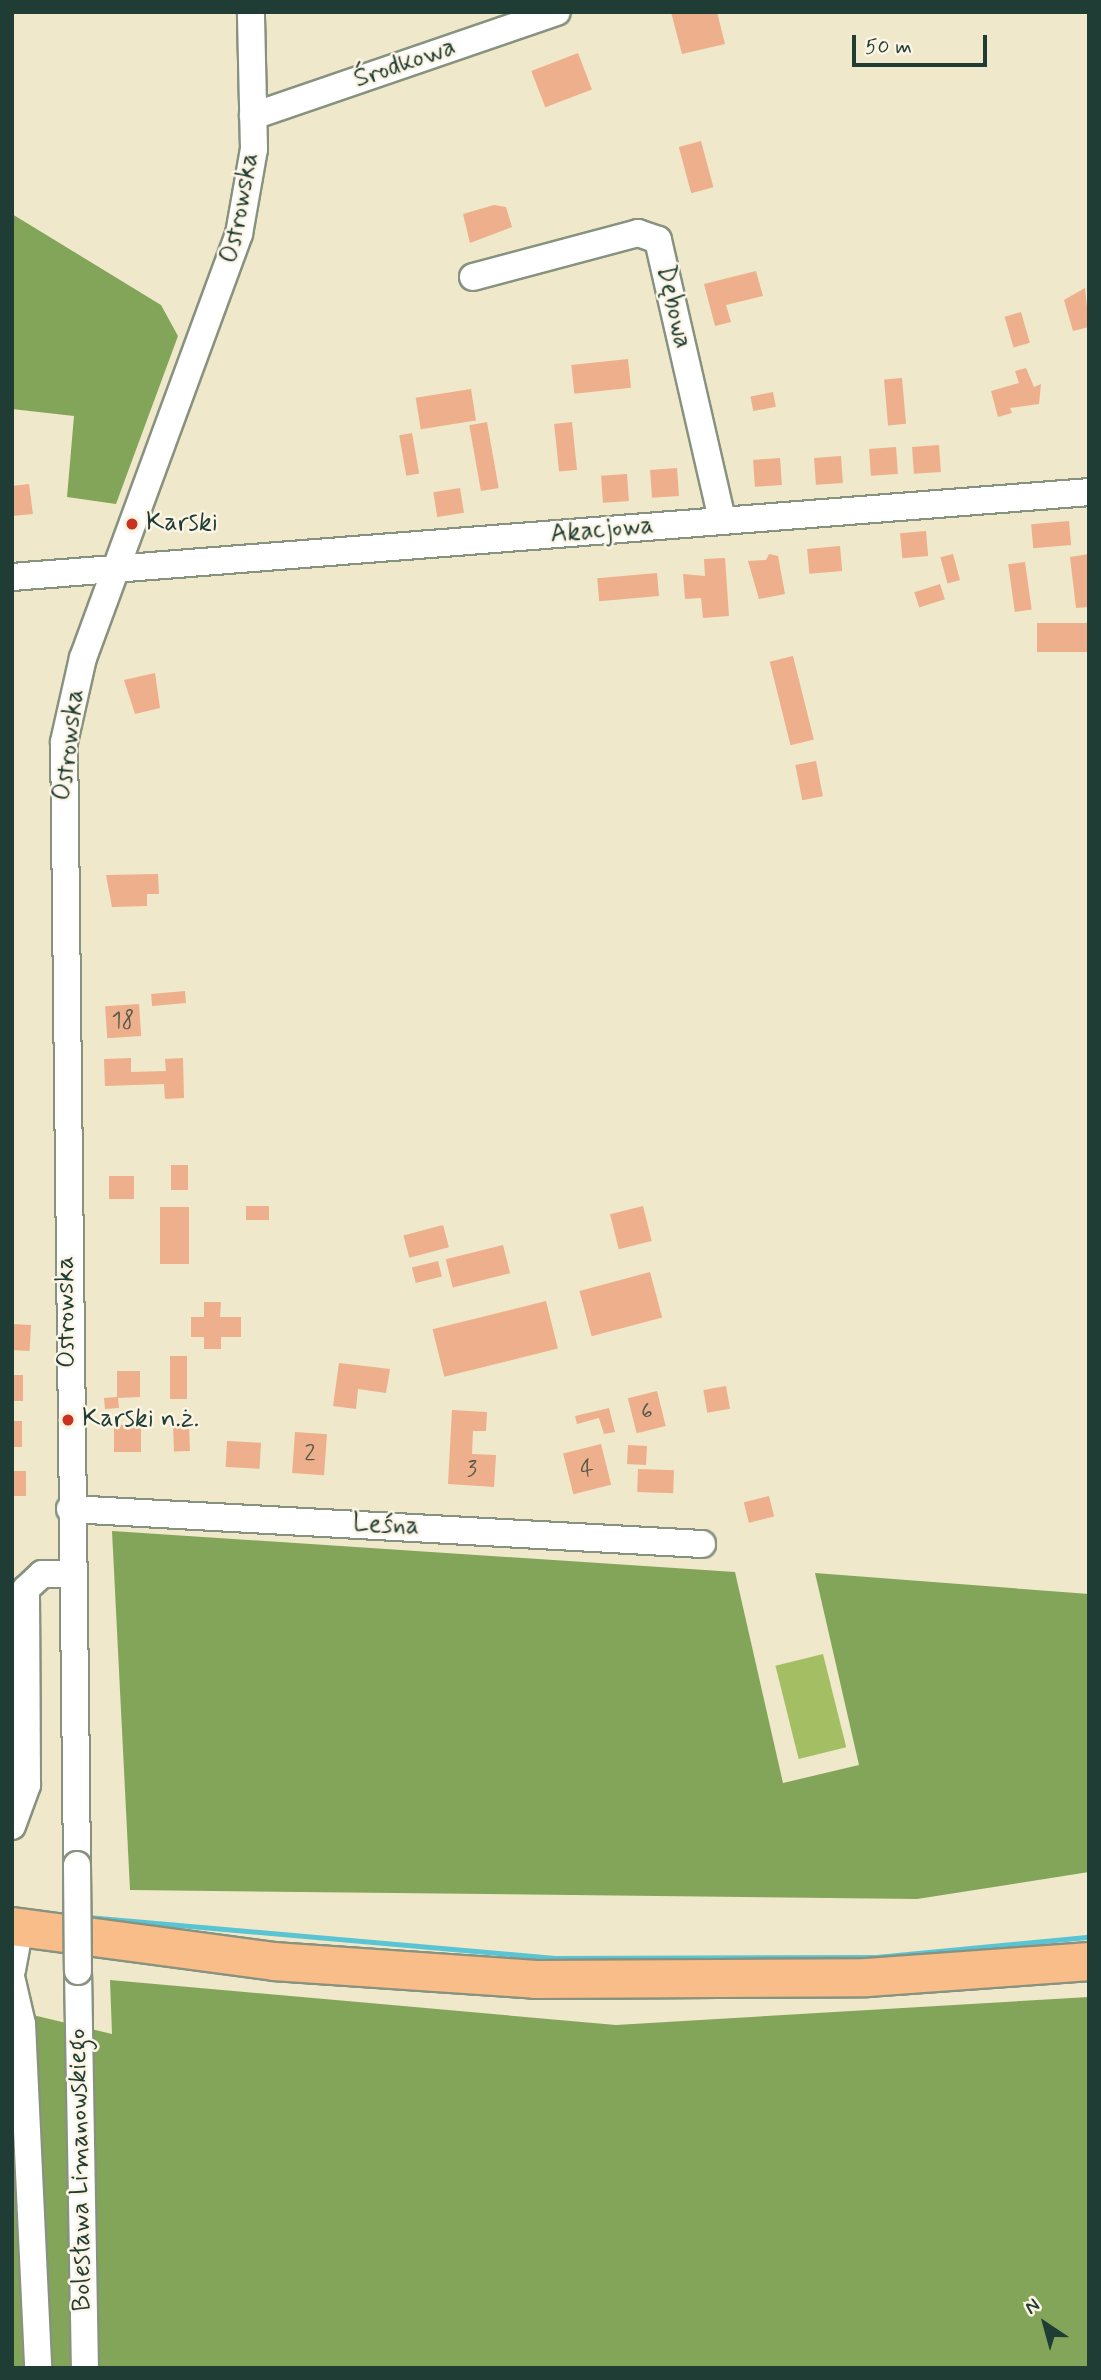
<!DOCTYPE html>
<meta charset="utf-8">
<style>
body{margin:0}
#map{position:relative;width:1101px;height:2380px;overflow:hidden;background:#efe8ca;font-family:Mynerve,sans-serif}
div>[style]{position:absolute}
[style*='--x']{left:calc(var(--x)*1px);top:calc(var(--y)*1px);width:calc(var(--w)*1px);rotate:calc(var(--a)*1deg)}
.green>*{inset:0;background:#a4be64;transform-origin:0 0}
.forest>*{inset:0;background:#83a55a}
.stream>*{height:5px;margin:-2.5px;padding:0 2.5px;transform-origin:2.5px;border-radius:2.5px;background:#59c4d3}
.building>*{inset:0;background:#eeaf8c;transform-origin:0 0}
.roads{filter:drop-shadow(2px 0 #87927f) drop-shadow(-2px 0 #87927f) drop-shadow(0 2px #87927f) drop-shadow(0 -2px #87927f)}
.minor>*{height:26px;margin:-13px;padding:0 13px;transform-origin:13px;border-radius:13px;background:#fff}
.highway>*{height:37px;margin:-18.5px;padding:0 18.5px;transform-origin:18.5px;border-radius:18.5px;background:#f8bd89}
.bridges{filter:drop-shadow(2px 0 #87927f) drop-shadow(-2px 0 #87927f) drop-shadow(0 2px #87927f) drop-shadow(0 -2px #87927f)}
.minor-bridge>*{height:26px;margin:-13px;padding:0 13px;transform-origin:13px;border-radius:13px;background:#fff}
.dots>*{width:19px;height:19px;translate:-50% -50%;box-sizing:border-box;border:4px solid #fcf5e5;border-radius:50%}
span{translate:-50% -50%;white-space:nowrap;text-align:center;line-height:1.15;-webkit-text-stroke:5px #fcf5e5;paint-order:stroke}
.number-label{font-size:23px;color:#535a4a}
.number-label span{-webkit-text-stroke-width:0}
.street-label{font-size:26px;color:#1f3d34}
.poi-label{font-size:26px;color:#1f3d34}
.left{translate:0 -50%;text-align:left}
.frame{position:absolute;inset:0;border:14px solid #1f3d34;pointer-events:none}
.north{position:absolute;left:1010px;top:2289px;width:70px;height:70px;-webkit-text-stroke:5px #fcf5e5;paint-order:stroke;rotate:324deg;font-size:19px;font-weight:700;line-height:28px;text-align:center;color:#1f3d34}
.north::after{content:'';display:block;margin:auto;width:24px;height:32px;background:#1f3d34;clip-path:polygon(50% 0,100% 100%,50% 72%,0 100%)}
.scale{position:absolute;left:852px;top:35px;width:135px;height:32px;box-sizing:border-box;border:4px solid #1f3d34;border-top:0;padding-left:9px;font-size:21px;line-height:24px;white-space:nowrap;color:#1f3d34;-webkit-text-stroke:5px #fcf5e5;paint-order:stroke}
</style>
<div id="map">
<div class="green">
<div style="left:823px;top:1654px;width:96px;height:49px;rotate:76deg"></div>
</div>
<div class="forest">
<div style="clip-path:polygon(12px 214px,161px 305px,178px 336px,116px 504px,67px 497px,74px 416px,12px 409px)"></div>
<div style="clip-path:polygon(112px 1531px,735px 1572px,783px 1783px,859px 1765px,815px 1573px,1089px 1594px,1089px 1872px,917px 1899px,130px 1890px)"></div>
<div style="clip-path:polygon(110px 1980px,616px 2025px,1089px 1997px,1089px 2368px,12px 2368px,12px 2010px,112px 2034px)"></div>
</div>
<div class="stream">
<div style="--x:87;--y:1917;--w:469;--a:5"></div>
<div style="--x:554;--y:1958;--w:322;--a:-0.2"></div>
<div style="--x:876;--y:1957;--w:214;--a:-5.4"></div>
</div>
<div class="building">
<div style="clip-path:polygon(671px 12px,717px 12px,725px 44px,682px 54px)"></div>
<div style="left:578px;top:53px;width:39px;height:50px;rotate:69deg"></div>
<div style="left:701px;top:141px;width:48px;height:23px;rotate:75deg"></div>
<div style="clip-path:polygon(494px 205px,506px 207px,512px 227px,470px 243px,463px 214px)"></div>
<div style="clip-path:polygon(756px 271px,763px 296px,726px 305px,731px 322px,715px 326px,704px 284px)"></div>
<div style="clip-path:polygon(1085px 288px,1089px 327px,1073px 331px,1064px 300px)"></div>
<div style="left:1021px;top:312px;width:32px;height:17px;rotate:74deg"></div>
<div style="left:628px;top:359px;width:29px;height:57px;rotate:84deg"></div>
<div style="clip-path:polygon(1026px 368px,1034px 387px,1041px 384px,1039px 404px,1010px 408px,1012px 413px,998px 417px,991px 391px,1019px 383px,1015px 371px)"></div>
<div style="left:902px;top:378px;width:46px;height:18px;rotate:85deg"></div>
<div style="left:471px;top:389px;width:32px;height:56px;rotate:81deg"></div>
<div style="left:773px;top:392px;width:15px;height:23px;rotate:79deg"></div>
<div style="left:487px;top:422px;width:67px;height:18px;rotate:80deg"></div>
<div style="left:572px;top:422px;width:48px;height:18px;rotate:84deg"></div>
<div style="left:412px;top:433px;width:41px;height:13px;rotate:80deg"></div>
<div style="left:939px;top:445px;width:27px;height:27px;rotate:86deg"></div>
<div style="left:896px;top:447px;width:27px;height:27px;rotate:86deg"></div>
<div style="left:841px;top:456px;width:27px;height:27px;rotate:86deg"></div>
<div style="left:780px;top:458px;width:27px;height:27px;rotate:86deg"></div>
<div style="left:677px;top:468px;width:28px;height:27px;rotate:86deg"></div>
<div style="left:627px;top:474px;width:27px;height:26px;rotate:86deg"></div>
<div style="clip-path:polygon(29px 484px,33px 514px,12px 516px,12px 486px)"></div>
<div style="left:460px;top:488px;width:25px;height:27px;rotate:81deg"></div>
<div style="left:1069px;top:521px;width:24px;height:38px;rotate:85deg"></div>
<div style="left:926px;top:531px;width:25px;height:26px;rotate:85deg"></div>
<div style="left:840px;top:546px;width:25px;height:33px;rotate:85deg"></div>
<div style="clip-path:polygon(769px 554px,778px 556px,785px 594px,759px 599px,748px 561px,766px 560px)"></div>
<div style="left:953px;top:554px;width:27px;height:13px;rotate:75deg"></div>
<div style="clip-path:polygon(1089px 554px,1089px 607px,1076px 608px,1070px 557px)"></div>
<div style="clip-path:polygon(725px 558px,729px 616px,703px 618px,701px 598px,685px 599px,683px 574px,705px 576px,704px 559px)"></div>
<div style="left:1025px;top:562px;width:48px;height:17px;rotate:82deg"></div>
<div style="left:657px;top:573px;width:23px;height:60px;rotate:85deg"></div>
<div style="left:940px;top:584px;width:16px;height:27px;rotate:72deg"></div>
<div style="left:1089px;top:623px;width:29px;height:52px;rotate:90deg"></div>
<div style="left:793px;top:656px;width:86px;height:24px;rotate:76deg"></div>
<div style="clip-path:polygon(155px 673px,160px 708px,135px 714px,124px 680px)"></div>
<div style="left:816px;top:761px;width:36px;height:21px;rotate:79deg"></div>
<div style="clip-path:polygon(158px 874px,159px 894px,147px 894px,147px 906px,112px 907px,106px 875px)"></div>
<div style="left:185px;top:991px;width:12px;height:34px;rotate:85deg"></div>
<div style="left:139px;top:1004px;width:32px;height:34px;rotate:86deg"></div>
<div style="clip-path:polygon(131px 1058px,131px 1072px,166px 1071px,165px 1059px,183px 1058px,184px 1098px,165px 1099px,164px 1084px,105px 1086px,104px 1059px)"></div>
<div style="left:171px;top:1165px;width:17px;height:25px"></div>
<div style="left:109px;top:1176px;width:25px;height:23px"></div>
<div style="left:246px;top:1206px;width:23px;height:14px"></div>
<div style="left:643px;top:1206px;width:36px;height:34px;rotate:76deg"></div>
<div style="left:189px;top:1207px;width:57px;height:29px;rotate:90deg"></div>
<div style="left:443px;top:1225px;width:23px;height:41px;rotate:75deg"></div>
<div style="left:503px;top:1245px;width:29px;height:59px;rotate:76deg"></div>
<div style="left:438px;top:1261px;width:16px;height:27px;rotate:76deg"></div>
<div style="left:650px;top:1272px;width:47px;height:73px;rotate:75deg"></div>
<div style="left:546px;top:1301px;width:49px;height:117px;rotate:76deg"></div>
<div style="clip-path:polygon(204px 1302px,221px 1302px,220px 1317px,241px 1317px,241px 1337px,221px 1337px,221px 1349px,204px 1349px,204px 1337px,191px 1337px,191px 1317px,204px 1317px)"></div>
<div style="left:12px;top:1324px;width:19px;height:26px;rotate:3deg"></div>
<div style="left:170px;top:1356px;width:17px;height:43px"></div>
<div style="clip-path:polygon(339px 1363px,390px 1369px,386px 1393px,358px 1389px,356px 1409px,333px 1406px)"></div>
<div style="clip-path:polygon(117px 1371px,140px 1371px,140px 1397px,118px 1398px,119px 1408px,105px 1409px,104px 1398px,117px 1397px)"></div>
<div style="left:12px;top:1375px;width:11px;height:26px"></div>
<div style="left:726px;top:1386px;width:23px;height:23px;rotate:80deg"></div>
<div style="left:657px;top:1391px;width:36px;height:30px;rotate:76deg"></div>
<div style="clip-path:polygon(609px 1408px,615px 1432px,604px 1434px,599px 1418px,577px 1424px,575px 1416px)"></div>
<div style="clip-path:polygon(452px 1410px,487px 1412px,486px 1431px,473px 1431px,472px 1454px,496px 1455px,494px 1487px,448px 1484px)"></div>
<div style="left:22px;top:1421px;width:26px;height:10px;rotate:90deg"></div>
<div style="left:189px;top:1424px;width:27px;height:16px;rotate:88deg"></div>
<div style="left:141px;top:1425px;width:27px;height:27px;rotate:90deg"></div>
<div style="left:295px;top:1432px;width:32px;height:41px;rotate:4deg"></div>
<div style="left:227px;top:1441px;width:34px;height:26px;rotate:3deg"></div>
<div style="left:601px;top:1444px;width:42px;height:39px;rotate:76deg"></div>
<div style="left:628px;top:1445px;width:19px;height:19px;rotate:3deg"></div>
<div style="left:638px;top:1469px;width:36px;height:23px;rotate:2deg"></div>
<div style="left:12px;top:1471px;width:14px;height:25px"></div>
<div style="left:769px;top:1496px;width:21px;height:26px;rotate:76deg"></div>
</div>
<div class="roads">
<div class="minor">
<div style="--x:253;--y:116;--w:321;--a:-18.9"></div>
<div style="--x:473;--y:277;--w:171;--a:-14.9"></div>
<div style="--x:638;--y:233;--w:21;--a:19"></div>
<div style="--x:658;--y:240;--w:287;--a:77.1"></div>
<div style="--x:12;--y:577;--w:1080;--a:-4.51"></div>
<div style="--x:70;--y:1509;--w:633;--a:3.17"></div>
<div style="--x:12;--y:1826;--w:44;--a:-69.9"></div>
<div style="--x:27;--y:1785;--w:196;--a:-90.3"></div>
<div style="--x:26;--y:1589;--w:22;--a:-43"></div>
<div style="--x:42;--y:1574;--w:30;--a:0"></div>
<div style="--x:77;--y:1865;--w:1123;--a:-90.66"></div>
<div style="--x:64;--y:742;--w:86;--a:-77.3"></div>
<div style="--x:83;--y:658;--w:452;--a:-69.8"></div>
<div style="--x:239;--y:234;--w:86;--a:-80"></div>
<div style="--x:254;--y:149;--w:137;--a:-91.3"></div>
<div style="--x:12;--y:1970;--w:44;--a:-79.5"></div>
<div style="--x:78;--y:1971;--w:397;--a:89"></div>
<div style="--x:12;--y:1981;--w:44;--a:76.9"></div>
<div style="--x:22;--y:2024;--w:344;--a:87.3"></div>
</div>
<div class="highway">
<div style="--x:12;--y:1926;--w:263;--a:7.6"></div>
<div style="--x:273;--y:1961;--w:263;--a:3.9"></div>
<div style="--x:535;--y:1979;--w:332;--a:-0.3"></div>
<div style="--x:867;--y:1977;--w:223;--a:-4.1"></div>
</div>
</div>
<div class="bridges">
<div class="minor-bridge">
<div style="--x:77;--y:1865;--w:106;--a:89.5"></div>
</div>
</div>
<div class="dots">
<div style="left:132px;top:524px;background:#c8321e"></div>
<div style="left:68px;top:1420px;background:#c8321e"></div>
</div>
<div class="number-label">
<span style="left:123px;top:1021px">18</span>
<span style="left:647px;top:1412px">6</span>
<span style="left:310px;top:1454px">2</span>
<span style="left:587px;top:1469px">4</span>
<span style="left:472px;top:1470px">3</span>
</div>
<div class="street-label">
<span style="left:405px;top:64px;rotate:-19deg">Środkowa</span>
<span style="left:241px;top:208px;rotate:-79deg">Ostrowska</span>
<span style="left:673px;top:307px;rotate:77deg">Dębowa</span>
<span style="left:602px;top:531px;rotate:-5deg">Akacjowa</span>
<span style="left:70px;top:745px;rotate:-83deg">Ostrowska</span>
<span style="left:67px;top:1312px;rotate:-91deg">Ostrowska</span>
<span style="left:386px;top:1526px;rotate:3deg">Leśna</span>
<span style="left:81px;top:2170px;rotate:-91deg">Bolesława Limanowskiego</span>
</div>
<div class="poi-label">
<span class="left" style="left:146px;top:524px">Karski</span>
<span class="left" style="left:82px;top:1420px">Karski n.ż.</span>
</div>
<div class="frame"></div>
<div class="north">N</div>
<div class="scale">50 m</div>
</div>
